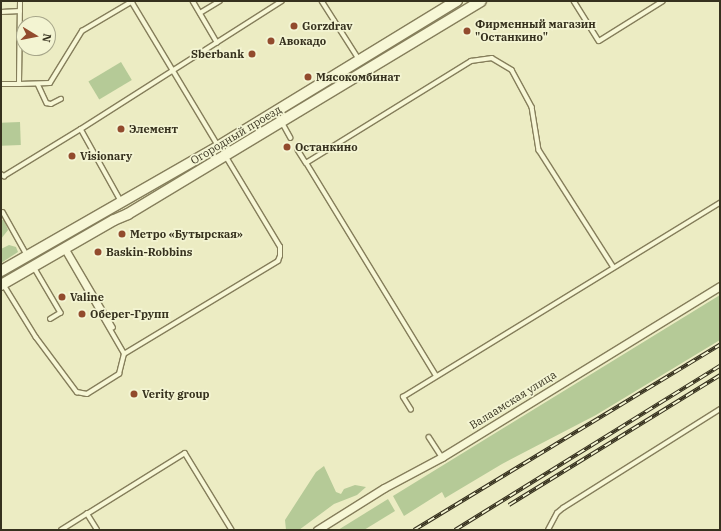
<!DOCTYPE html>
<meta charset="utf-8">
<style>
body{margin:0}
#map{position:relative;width:721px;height:531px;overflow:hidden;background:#ececc3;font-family:"IBM Plex Serif",serif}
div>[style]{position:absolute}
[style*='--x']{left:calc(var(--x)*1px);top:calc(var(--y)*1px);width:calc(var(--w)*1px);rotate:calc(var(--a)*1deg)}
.green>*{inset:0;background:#b5ca97;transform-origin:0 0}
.roads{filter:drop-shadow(1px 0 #857e5b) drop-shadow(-1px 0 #857e5b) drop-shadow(0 1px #857e5b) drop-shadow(0 -1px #857e5b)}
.lane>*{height:3.5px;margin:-1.75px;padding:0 1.75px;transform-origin:1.75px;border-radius:1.75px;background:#f7f7d6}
.street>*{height:7px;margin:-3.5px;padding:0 3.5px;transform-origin:3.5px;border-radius:3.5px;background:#f7f7d6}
.secondary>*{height:10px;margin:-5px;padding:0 5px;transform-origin:5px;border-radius:5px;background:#f7f7d6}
.rail>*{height:4px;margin-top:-2px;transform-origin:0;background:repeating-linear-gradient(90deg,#f3f4d2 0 8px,#36311e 0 16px);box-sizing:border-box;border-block:1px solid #36311e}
.dots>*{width:11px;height:11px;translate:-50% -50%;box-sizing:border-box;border:2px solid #f3f4d2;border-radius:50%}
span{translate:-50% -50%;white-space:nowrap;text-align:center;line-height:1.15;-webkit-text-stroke:3.5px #f3f4d2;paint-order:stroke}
.poi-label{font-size:11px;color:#36311e;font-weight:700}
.left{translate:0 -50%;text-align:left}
.right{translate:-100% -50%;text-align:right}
.street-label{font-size:11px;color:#36311e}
.frame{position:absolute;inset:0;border:2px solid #36311e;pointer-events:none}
.north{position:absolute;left:16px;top:16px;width:40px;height:40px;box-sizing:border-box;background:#f3f4d2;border:1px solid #a7a68a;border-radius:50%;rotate:100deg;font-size:11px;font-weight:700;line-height:16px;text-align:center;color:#36311e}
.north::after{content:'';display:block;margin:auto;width:14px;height:18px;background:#924b2d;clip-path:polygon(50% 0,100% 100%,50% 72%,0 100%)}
</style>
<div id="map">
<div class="green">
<div style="left:121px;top:62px;width:21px;height:38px;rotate:59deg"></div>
<div style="left:20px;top:122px;width:23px;height:19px;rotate:88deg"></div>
<div style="clip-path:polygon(4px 219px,8px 230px,1px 239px,1px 221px)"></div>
<div style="clip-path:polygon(9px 245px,16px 247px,18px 252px,1px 263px,1px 249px)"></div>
<div style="clip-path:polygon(720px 295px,720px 340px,596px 415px,502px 464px,445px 498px,442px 492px,404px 516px,393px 496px)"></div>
<div style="clip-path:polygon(324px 466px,336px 492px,341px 494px,344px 489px,355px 485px,366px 487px,357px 495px,334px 504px,299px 530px,286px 530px,285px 520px,316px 472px)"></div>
<div style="clip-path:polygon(388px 499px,395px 511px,364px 530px,338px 530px)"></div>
</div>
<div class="roads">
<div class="lane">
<div style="--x:193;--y:1;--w:48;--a:59.7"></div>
<div style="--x:322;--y:1;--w:69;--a:57.5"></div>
<div style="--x:574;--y:1;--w:47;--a:58"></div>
<div style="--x:599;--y:41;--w:75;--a:-32"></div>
<div style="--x:132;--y:2;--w:167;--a:59"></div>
<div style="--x:1;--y:12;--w:19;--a:-3"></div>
<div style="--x:200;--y:13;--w:23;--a:-31"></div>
<div style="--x:1;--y:84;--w:18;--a:0"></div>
<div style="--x:19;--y:84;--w:83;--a:-89.3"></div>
<div style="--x:19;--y:84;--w:31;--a:-2"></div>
<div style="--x:50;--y:83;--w:61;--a:-58.4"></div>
<div style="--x:82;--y:31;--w:59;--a:-30.5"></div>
<div style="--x:38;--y:84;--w:21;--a:65"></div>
<div style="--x:47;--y:103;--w:4;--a:14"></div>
<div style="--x:51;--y:104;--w:11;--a:-27"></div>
<div style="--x:282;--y:122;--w:18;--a:61"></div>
<div style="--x:81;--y:129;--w:238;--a:-32.5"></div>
<div style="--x:298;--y:150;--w:15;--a:58"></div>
<div style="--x:1;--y:174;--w:4;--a:34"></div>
<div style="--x:4;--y:176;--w:90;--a:-31.4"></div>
<div style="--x:81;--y:129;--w:82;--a:60.9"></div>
<div style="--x:3;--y:212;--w:49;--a:60.8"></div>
<div style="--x:67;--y:249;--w:91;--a:59.5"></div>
<div style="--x:34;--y:267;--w:53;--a:59.6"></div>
<div style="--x:61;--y:313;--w:12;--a:149"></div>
<div style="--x:4;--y:285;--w:61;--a:58.4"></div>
<div style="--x:36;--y:337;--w:69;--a:53.3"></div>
<div style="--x:77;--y:392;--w:10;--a:11"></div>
<div style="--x:87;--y:394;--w:38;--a:-32"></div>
<div style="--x:119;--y:374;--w:21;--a:-76"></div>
<div style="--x:124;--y:354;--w:120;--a:-120"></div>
<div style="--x:124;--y:354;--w:180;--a:-31.1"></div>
<div style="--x:278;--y:261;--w:5;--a:-68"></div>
<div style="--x:280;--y:256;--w:9;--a:-90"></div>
<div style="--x:280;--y:247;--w:105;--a:-121"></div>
<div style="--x:436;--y:376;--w:250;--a:-121.4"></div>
<div style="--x:306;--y:163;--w:194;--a:-31.7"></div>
<div style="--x:471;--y:61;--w:21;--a:-8"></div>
<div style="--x:492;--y:58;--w:23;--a:31"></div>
<div style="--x:512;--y:70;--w:42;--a:61.6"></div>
<div style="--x:532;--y:107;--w:44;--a:80.8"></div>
<div style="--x:539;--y:150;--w:138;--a:57.5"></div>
<div style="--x:411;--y:410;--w:15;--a:-122"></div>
<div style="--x:403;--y:397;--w:372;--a:-31.5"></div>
<div style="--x:429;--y:437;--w:24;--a:57"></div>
<div style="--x:61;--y:530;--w:31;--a:-32"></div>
<div style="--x:97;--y:530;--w:19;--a:-122"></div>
<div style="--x:87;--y:514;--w:115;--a:-31.9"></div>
<div style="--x:185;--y:453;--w:90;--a:58.6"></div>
<div style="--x:548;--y:530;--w:19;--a:-62"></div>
<div style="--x:557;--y:513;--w:8;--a:-40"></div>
<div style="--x:563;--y:508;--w:186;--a:-32.2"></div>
</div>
<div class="street">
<div style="--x:317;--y:530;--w:79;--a:-32.1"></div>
<div style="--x:384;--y:488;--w:66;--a:-28.1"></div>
<div style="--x:442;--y:457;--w:326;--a:-31.6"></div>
</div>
<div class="secondary">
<div style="--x:1;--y:271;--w:251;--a:-29.8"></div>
<div style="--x:219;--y:146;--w:279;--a:-31.4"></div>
<div style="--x:1;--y:285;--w:130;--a:-29.9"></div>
<div style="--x:114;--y:220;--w:15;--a:-23"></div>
<div style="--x:128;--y:214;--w:412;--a:-31.1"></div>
</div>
</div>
<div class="rail">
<div style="--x:509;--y:505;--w:248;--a:-31.6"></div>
<div style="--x:414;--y:530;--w:358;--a:-31.2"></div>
<div style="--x:455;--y:530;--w:312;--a:-31.8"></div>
</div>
<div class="dots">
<div style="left:294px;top:26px;background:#924b2d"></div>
<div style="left:467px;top:31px;background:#924b2d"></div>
<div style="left:271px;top:41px;background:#924b2d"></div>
<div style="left:252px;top:54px;background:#924b2d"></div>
<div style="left:308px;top:77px;background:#924b2d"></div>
<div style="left:121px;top:129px;background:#924b2d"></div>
<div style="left:287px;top:147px;background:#924b2d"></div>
<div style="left:72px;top:156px;background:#924b2d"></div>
<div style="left:122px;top:234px;background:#924b2d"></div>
<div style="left:98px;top:252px;background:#924b2d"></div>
<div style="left:62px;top:297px;background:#924b2d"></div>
<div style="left:82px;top:314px;background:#924b2d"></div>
<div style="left:134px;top:394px;background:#924b2d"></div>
</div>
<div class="poi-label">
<span class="left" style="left:475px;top:31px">Фирменный магазин<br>"Останкино"</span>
<span class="left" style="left:302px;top:26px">Gorzdrav</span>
<span class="left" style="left:279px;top:41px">Авокадо</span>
<span class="right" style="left:244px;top:54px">Sberbank</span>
<span class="left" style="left:316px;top:77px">Мясокомбинат</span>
<span class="left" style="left:129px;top:129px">Элемент</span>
<span class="left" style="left:295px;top:147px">Останкино</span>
<span class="left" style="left:80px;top:156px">Visionary</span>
<span class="left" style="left:130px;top:234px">Метро «Бутырская»</span>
<span class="left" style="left:106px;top:252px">Baskin-Robbins</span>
<span class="left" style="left:70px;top:297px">Valine</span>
<span class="left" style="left:90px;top:314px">Оберег-Групп</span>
<span class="left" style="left:142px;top:394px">Verity group</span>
</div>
<div class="street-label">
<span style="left:236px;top:135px;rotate:-31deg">Огородный проезд</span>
<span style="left:513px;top:400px;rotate:-32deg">Валаамская улица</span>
</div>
<div class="frame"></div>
<div class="north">N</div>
</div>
